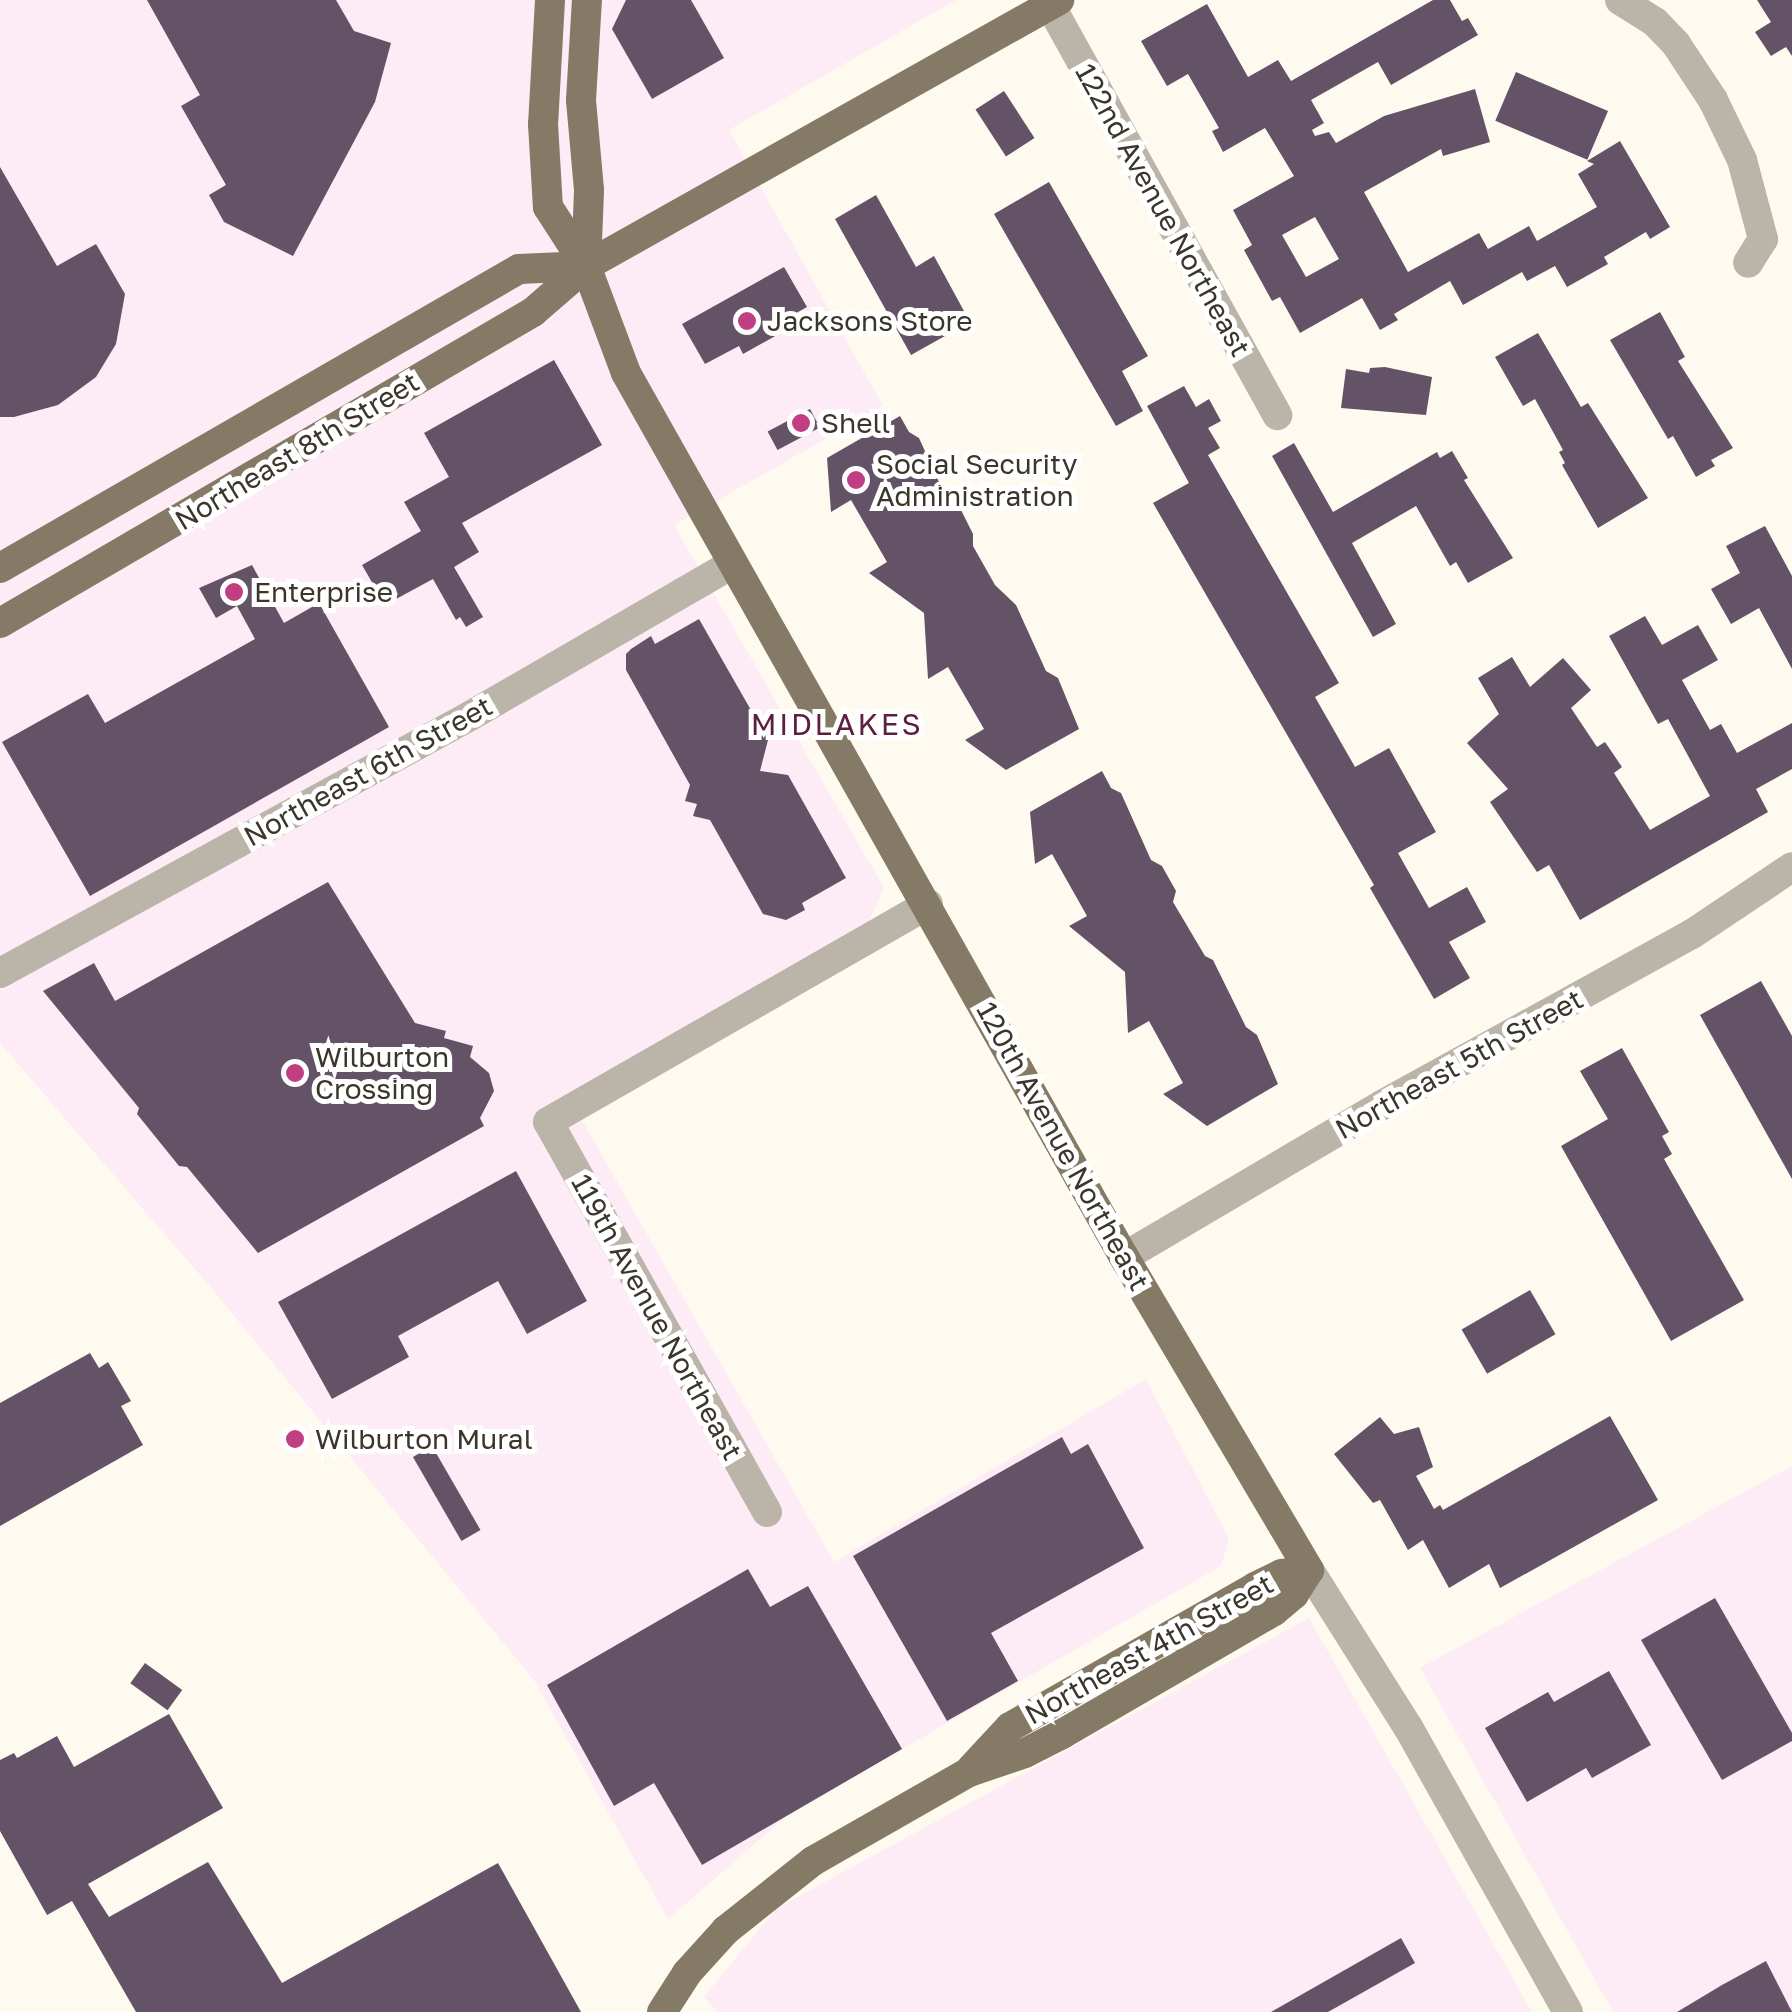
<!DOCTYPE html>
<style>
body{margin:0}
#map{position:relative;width:1792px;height:2012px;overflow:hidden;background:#fffaef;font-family:"Golos Text",sans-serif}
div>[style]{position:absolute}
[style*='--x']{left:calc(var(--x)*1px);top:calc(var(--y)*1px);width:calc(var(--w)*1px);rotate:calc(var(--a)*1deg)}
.commercial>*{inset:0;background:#fdebf5}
.building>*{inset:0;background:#645367;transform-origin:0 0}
.minor>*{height:30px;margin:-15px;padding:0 15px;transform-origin:15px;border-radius:15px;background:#bbb5a9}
.major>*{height:30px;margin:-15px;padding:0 15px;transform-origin:15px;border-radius:15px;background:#857a66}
.dots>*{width:28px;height:28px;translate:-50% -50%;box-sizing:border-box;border:5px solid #fff;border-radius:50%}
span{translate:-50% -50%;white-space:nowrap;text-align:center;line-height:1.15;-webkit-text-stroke:10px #fff;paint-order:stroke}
.street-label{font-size:28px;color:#3a362b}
.poi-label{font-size:28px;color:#3a362b}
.left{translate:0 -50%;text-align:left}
.neighbourhood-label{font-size:30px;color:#5e1e3e;letter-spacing:2.5px}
</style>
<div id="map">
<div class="commercial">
<div style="clip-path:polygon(0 0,956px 0,729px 130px,883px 406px,674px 525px,884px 888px,866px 928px,567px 1094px,834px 1562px,1146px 1379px,1229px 1539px,1221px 1566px,789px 1814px,668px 1919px,534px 1680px,212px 1289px,0 1043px)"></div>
<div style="clip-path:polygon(1792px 1466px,1792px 2012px,1613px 2012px,1420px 1668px)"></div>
<div style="clip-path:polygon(1309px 1618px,1532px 2012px,717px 2012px,704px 1997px,777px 1908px)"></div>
</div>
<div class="building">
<div style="clip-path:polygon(147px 0,336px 0,354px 31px,391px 43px,375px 102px,293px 256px,224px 222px,209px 195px,226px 185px,181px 106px,200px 95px)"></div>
<div style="clip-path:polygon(626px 0,691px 0,724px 58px,652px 99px,612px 29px)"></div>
<div style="clip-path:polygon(evenodd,1433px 0,1450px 0,1462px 21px,1468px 18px,1478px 35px,1391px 85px,1378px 62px,1311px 100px,1324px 123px,1312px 130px,1315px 136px,1329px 132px,1336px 143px,1384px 116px,1475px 89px,1490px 142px,1443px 156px,1441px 149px,1364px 192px,1408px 272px,1479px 233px,1488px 249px,1529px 226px,1537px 241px,1597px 207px,1578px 174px,1594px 164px,1587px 161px,1620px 141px,1670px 227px,1650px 239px,1646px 232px,1604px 257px,1608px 264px,1567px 287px,1555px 266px,1527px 281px,1522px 272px,1463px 305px,1450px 281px,1394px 314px,1398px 320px,1380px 330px,1362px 298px,1300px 333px,1280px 297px,1272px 301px,1244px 250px,1252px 245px,1233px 210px,1294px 176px,1265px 128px,1223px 152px,1212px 131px,1219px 128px,1188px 74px,1167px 86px,1141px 41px,1207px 4px,1248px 77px,1278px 60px,1291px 81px,1433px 0,1315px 217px,1339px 259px,1306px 277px,1282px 235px,1315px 217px)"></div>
<div style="clip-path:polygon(1757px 0,1792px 0,1792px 56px,1786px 47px,1771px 56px,1755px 32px,1771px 22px)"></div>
<div style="left:1516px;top:72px;width:100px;height:53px;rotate:23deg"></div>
<div style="left:1004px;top:91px;width:56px;height:34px;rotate:57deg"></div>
<div style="clip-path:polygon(0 167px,57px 266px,96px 244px,125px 294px,116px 344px,96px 377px,58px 405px,14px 417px,0 417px)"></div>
<div style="clip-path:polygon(1049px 182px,1148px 356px,1122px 371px,1143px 411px,1116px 426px,994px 214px)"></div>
<div style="clip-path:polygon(876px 195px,916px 267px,934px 256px,970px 322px,911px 355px,835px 219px)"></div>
<div style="clip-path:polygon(784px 267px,807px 307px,773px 326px,777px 335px,743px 354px,739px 346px,705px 364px,682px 324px)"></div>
<div style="clip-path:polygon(1660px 312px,1685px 357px,1678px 361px,1733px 448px,1711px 460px,1715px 466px,1696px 477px,1673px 436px,1668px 439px,1610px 340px)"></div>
<div style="clip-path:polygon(1538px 333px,1581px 407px,1588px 403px,1648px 498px,1598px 528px,1562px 465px,1565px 463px,1559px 452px,1563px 450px,1535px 399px,1523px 406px,1495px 357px)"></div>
<div style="clip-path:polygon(554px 360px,602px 445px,462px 523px,479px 552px,454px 567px,483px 617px,466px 627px,460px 617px,456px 620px,433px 579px,385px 605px,362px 565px,421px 531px,404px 502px,449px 477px,424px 433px)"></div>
<div style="clip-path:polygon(1385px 367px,1432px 377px,1426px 415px,1341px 408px,1346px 369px,1369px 373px,1370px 368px)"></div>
<div style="clip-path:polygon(1184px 386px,1196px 407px,1209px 399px,1221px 421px,1208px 428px,1220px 448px,1208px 455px,1339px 683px,1315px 697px,1355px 767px,1389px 748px,1436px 832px,1398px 853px,1429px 908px,1467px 887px,1486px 922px,1449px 942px,1470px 978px,1434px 999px,1370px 888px,1374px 885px,1153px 503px,1189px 483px,1147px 406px)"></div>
<div style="left:810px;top:409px;width:21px;height:48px;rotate:62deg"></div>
<div style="clip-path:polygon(900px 416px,909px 432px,919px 438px,949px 504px,961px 510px,973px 534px,973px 546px,995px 585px,1016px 605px,1046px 671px,1058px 678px,1079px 729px,1006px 770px,965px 740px,984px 729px,948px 667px,928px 679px,924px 613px,869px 573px,887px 562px,851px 500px,831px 512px,827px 458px)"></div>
<div style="clip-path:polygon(1294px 443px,1333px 512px,1437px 452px,1440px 458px,1452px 451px,1468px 478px,1464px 480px,1513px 558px,1468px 583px,1456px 562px,1450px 566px,1416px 506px,1352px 543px,1396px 624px,1373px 637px,1272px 456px)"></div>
<div style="clip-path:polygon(1765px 526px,1792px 576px,1792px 669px,1759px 608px,1731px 624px,1711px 589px,1740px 573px,1726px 546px)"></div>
<div style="clip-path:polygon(252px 565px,284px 623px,319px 603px,389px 727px,90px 896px,2px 742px,88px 694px,105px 723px,255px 639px,237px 606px,216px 618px,199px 588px)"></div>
<div style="clip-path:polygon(1645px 616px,1662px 645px,1698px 625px,1718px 660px,1682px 680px,1710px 730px,1721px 724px,1737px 753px,1792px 723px,1792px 769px,1756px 789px,1768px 812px,1580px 920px,1549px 865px,1537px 872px,1490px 802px,1508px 789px,1467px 743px,1499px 714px,1478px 678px,1512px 657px,1530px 687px,1563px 658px,1591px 690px,1571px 708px,1597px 747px,1605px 742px,1622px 767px,1614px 773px,1650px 830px,1710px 796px,1668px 719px,1658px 724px,1609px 636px)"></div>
<div style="clip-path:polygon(699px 619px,768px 740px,760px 771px,788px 775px,846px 878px,802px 903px,805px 910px,786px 920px,763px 914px,710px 820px,693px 816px,697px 804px,685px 801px,690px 785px,626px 670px,626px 654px,631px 649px,651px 636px,655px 644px)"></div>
<div style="clip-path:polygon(1102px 771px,1111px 788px,1121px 793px,1151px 860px,1162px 866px,1176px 891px,1173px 902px,1205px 956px,1213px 960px,1246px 1027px,1257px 1035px,1278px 1084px,1207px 1126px,1163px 1094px,1183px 1083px,1149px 1021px,1128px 1033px,1125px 972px,1069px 926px,1087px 916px,1052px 854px,1035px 864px,1030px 812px)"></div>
<div style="clip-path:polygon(328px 882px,415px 1023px,446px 1031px,444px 1038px,473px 1046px,470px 1057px,489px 1073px,494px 1091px,480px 1118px,484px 1126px,258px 1253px,187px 1167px,179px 1166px,137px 1114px,139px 1108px,43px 991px,94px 963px,115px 1001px)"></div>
<div style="clip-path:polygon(1761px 981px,1792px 1036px,1792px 1179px,1700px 1015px)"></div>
<div style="clip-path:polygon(1622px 1048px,1669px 1132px,1662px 1136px,1672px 1154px,1664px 1159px,1744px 1300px,1671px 1341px,1561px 1146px,1608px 1119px,1580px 1071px)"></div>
<div style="clip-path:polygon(516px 1171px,587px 1301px,527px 1334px,498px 1281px,398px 1336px,409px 1357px,332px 1399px,278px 1302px)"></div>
<div style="left:1530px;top:1290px;width:51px;height:79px;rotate:60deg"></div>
<div style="clip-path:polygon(90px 1353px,99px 1368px,108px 1362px,131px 1401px,121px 1406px,143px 1445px,0 1526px,0 1403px)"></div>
<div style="clip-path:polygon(1610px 1416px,1658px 1500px,1500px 1588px,1489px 1564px,1449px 1588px,1423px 1540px,1408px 1550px,1380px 1500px,1373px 1503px,1334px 1454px,1380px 1417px,1394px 1434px,1419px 1427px,1433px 1467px,1416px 1476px,1434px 1509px,1440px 1505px,1443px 1510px)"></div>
<div style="clip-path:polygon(1062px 1437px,1071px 1454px,1088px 1444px,1144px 1548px,991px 1633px,1018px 1681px,947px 1721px,853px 1556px)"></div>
<div style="left:432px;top:1446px;width:97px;height:22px;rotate:60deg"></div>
<div style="clip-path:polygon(748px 1569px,770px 1607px,808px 1586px,902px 1749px,702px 1865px,654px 1783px,614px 1806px,547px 1685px)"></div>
<div style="clip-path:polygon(1715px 1598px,1792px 1733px,1792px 1741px,1722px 1780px,1641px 1640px)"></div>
<div style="left:145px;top:1663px;width:46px;height:25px;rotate:36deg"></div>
<div style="clip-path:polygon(1609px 1671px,1651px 1745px,1592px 1778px,1586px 1768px,1527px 1802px,1485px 1728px,1548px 1692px,1554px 1702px)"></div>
<div style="clip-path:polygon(169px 1714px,223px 1808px,88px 1884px,109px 1917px,208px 1862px,282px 1983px,498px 1863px,581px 2012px,136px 2012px,72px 1901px,47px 1915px,0 1831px,0 1760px,14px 1753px,17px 1758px,57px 1736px,74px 1767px)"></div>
<div style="clip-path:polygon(1401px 1938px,1415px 1963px,1328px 2012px,1271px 2012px)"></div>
<div style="clip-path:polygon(1766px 1961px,1792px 2012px,1677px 2012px,1722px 1985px)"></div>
</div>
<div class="minor">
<div style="--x:1620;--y:0;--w:41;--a:32.2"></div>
<div style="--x:1655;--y:22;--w:30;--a:46"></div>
<div style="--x:1676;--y:44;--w:67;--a:56.5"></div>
<div style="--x:1713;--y:100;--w:67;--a:64.2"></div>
<div style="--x:1742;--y:160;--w:82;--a:75.1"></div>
<div style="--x:1763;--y:239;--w:28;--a:122"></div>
<div style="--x:1050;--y:5;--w:469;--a:61"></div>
<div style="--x:0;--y:973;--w:536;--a:-28.67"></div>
<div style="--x:470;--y:716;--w:303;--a:-30.1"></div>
<div style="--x:1124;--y:1257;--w:299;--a:-30.5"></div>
<div style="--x:1382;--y:1105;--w:354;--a:-28.9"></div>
<div style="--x:1692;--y:934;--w:120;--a:-33.8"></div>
<div style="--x:767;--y:1512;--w:447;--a:-119.3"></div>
<div style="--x:548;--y:1122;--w:438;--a:-29.8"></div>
<div style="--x:1309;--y:1570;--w:186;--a:57.8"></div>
<div style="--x:1408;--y:1727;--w:327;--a:60.7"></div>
</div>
<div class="major">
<div style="--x:550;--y:0;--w:124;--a:93.2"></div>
<div style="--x:543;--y:124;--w:83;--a:86.6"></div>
<div style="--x:548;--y:207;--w:70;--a:57.2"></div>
<div style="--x:586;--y:266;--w:114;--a:69.5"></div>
<div style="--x:626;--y:373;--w:1015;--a:60.61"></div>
<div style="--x:1124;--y:1257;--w:364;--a:59.4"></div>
<div style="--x:586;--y:266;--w:76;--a:-87.7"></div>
<div style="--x:589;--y:190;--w:90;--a:-95.1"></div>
<div style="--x:581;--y:100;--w:100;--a:-86.6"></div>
<div style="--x:0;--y:568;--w:599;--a:-29.95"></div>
<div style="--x:519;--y:269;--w:67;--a:-2.6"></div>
<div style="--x:0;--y:623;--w:617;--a:-30.26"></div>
<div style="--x:533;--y:312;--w:70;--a:-41"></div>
<div style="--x:586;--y:266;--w:543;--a:-29.35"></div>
<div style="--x:971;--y:1769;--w:57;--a:-47.1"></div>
<div style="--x:1010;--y:1727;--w:282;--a:-29.7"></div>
<div style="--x:1255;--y:1587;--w:30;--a:-26"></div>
<div style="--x:1282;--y:1574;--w:27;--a:-8"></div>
<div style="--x:662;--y:2012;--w:46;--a:-57.3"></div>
<div style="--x:687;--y:1973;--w:58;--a:-47.8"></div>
<div style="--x:726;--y:1930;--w:111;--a:-38.4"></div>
<div style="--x:813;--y:1861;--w:180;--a:-29.7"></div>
<div style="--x:969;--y:1772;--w:59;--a:-18.7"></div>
<div style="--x:1025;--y:1753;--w:42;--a:-27.2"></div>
<div style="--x:1062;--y:1734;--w:245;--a:-30.1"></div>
<div style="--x:1274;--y:1611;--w:26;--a:-40"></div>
<div style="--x:1294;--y:1594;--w:28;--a:-58"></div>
</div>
<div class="dots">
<div style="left:747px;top:321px;background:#c23e82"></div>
<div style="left:801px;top:423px;background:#c23e82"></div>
<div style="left:856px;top:480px;background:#c23e82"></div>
<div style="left:234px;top:592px;background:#c23e82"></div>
<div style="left:295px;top:1073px;background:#c23e82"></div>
<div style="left:295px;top:1439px;background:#c23e82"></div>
</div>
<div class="street-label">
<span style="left:1163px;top:210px;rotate:61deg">122nd Avenue Northeast</span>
<span style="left:297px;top:451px;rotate:-31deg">Northeast 8th Street</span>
<span style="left:368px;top:771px;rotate:-29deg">Northeast 6th Street</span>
<span style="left:1459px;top:1064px;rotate:-29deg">Northeast 5th Street</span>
<span style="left:1063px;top:1146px;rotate:61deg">120th Avenue Northeast</span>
<span style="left:657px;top:1317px;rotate:61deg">119th Avenue Northeast</span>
<span style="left:1149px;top:1649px;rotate:-29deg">Northeast 4th Street</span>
</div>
<div class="poi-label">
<span class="left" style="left:767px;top:321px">Jacksons Store</span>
<span class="left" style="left:821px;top:423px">Shell</span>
<span class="left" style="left:876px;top:480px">Social Security<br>Administration</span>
<span class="left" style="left:254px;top:592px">Enterprise</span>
<span class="left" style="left:315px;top:1073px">Wilburton<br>Crossing</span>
<span class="left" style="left:315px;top:1439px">Wilburton Mural</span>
</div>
<div class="neighbourhood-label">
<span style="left:837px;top:724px">MIDLAKES</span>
</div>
</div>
